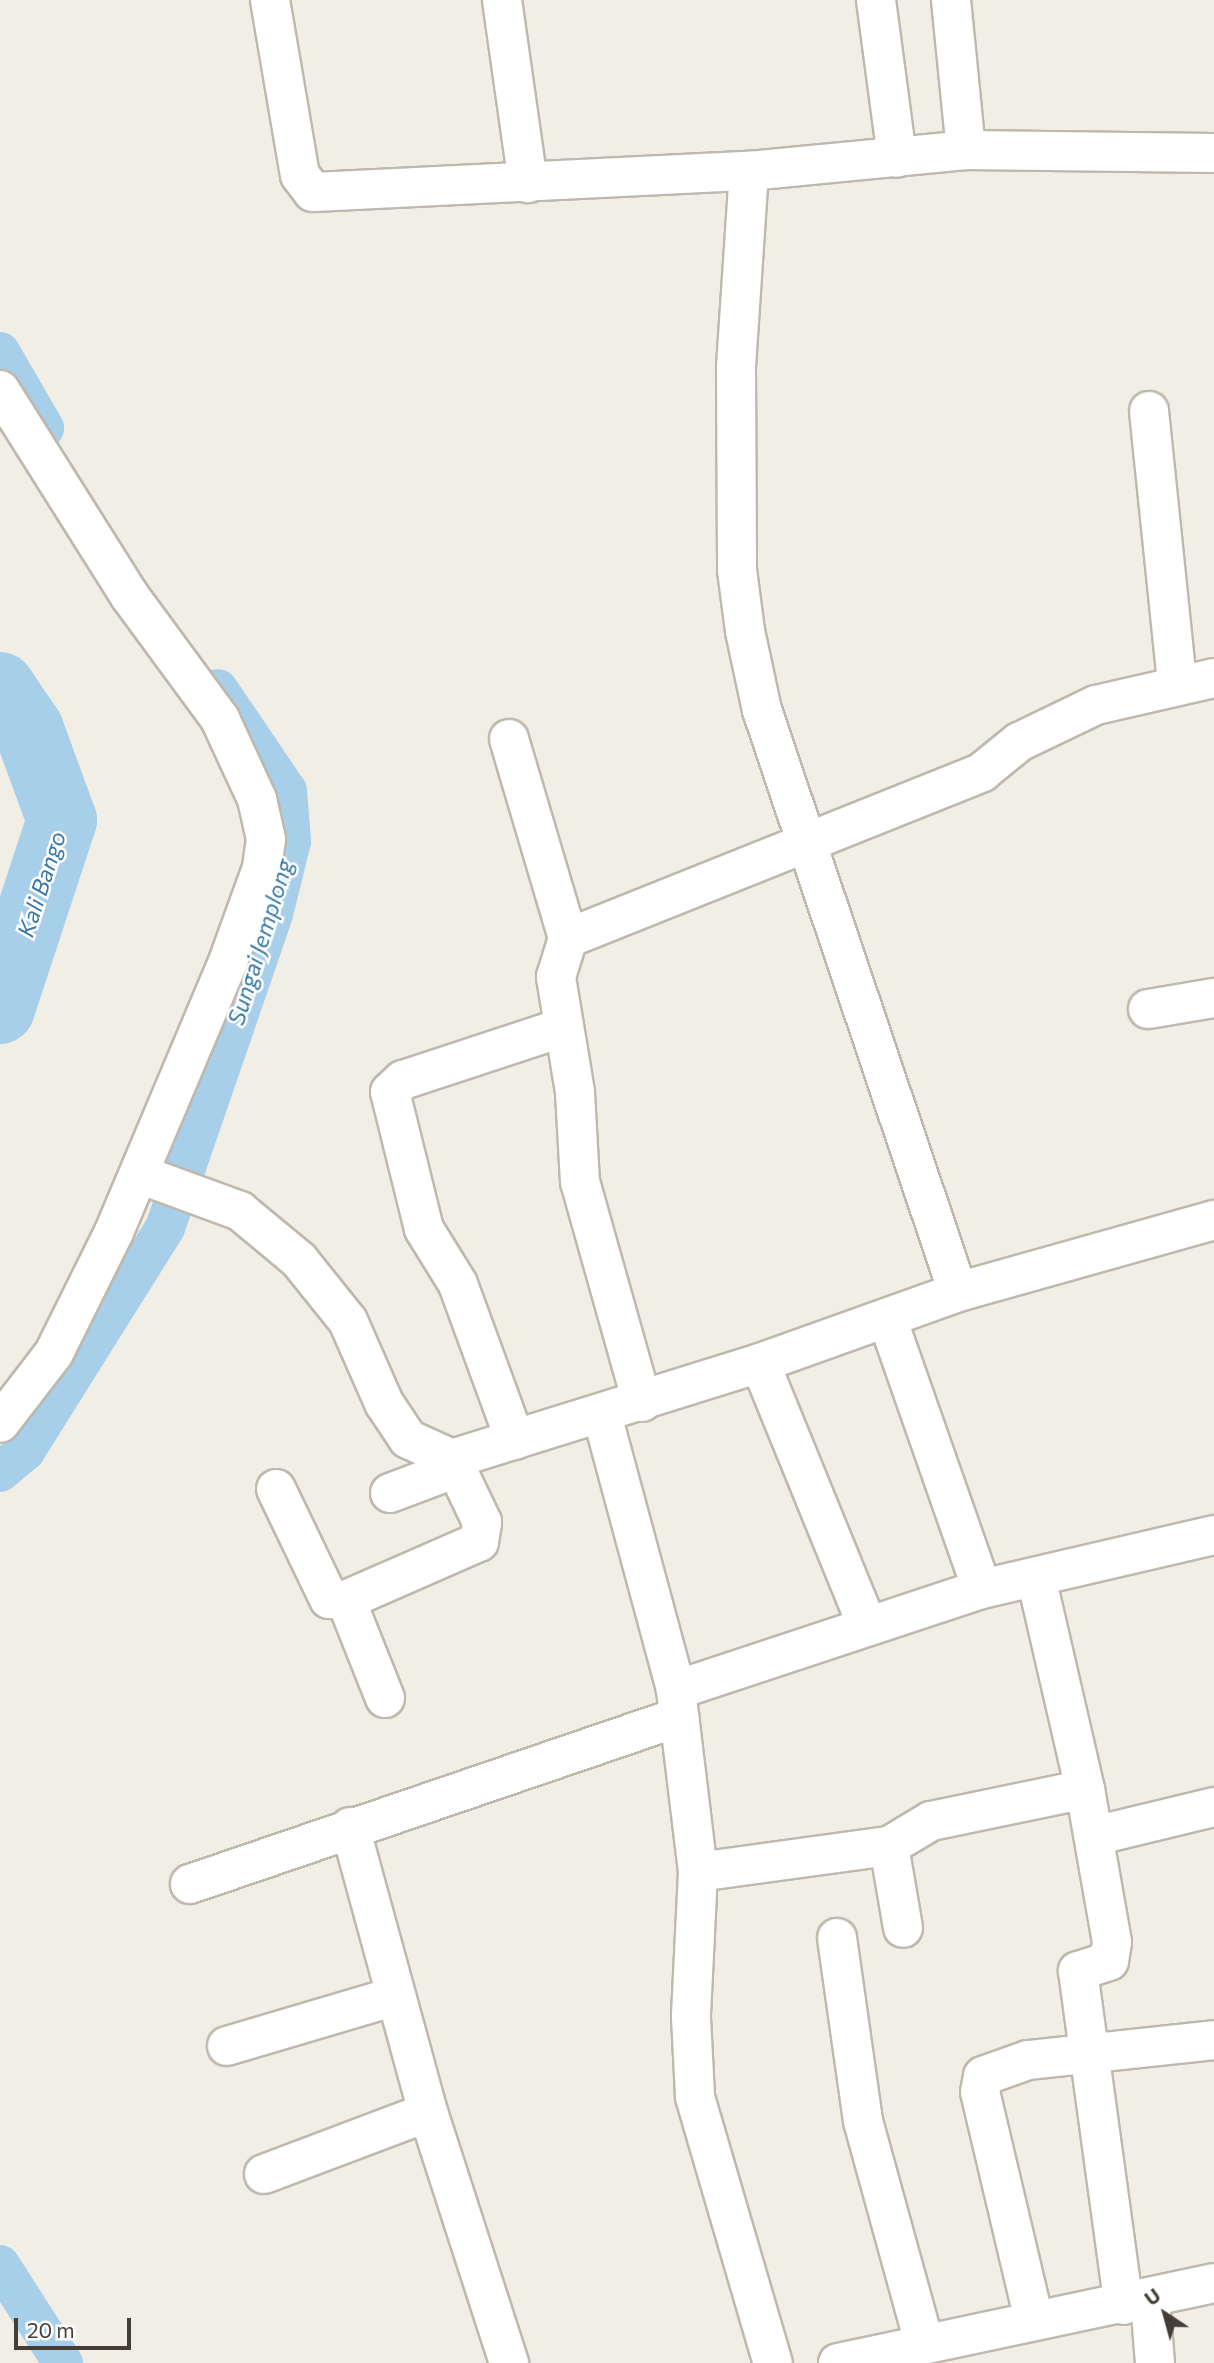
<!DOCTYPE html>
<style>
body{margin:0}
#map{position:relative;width:1214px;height:2363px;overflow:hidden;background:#f1eee6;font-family:Commissioner,sans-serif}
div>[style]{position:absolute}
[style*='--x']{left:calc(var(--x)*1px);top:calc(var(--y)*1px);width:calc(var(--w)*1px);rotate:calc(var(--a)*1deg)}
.canal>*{height:40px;margin:-20px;padding:0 20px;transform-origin:20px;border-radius:20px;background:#a7cfea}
.river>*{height:70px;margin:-35px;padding:0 35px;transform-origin:35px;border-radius:35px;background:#a7cfea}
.roads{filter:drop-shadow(2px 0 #bfb8ac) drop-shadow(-2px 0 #bfb8ac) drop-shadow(0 2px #bfb8ac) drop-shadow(0 -2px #bfb8ac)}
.minor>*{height:38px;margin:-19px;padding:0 19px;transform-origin:19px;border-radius:19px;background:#fff}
span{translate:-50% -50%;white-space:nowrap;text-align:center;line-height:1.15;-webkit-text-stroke:5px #fff;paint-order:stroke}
.water-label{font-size:23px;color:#3878a6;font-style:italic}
.north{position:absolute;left:1130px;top:2279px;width:70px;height:70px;-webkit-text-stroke:5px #fff;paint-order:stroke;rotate:324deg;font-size:19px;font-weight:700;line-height:28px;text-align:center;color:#443e36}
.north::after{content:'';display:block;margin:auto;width:24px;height:32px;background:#443e36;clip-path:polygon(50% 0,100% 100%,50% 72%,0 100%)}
.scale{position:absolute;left:14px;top:2318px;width:117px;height:32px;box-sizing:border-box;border:4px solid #443e36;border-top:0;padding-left:9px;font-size:21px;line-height:24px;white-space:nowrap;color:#443e36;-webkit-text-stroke:5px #fff;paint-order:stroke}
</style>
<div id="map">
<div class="canal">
<div style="--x:0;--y:352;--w:88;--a:59.9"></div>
<div style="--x:0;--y:1472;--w:33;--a:-40"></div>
<div style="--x:25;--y:1451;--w:263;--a:-57.9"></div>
<div style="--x:165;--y:1228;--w:332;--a:-71"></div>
<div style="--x:273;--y:914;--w:75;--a:-76.1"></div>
<div style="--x:291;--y:841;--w:50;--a:-94.6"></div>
<div style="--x:287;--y:791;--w:123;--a:-124.1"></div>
<div style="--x:0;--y:2265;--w:117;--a:57.3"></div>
</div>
<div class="river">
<div style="--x:0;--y:687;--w:52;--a:56"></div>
<div style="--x:29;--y:730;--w:96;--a:69.9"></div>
<div style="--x:62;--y:820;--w:199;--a:108.2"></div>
</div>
<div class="roads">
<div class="minor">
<div style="--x:270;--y:0;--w:178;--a:80.3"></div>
<div style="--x:300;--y:175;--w:21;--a:53"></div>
<div style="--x:313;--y:192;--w:437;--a:-2.8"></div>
<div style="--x:749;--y:171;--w:218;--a:-5.5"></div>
<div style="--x:966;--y:150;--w:248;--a:0.7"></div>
<div style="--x:502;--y:0;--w:185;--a:81.9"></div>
<div style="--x:876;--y:0;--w:159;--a:82.4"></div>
<div style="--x:951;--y:0;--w:151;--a:84.3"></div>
<div style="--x:749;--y:171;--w:198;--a:93.8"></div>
<div style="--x:736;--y:369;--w:201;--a:89.7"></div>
<div style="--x:737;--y:570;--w:62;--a:82.5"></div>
<div style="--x:745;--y:631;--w:81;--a:77.9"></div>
<div style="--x:762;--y:710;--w:614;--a:71.39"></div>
<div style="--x:0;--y:390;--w:242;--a:57.8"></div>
<div style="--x:129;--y:595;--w:154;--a:53.7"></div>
<div style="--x:220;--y:719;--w:88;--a:65.2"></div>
<div style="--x:257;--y:799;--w:41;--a:77.3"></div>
<div style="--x:266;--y:839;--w:29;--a:98"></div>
<div style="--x:262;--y:868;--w:100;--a:109.9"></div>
<div style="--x:228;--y:962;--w:293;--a:112.9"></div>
<div style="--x:114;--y:1232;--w:135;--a:116.4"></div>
<div style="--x:54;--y:1353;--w:88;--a:127.6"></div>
<div style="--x:1149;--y:411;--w:273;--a:84.1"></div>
<div style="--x:509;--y:739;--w:208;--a:73.5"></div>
<div style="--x:1148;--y:1009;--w:67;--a:-9.5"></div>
<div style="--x:139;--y:1174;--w:108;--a:20.1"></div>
<div style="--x:240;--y:1211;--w:77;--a:39.7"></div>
<div style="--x:299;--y:1260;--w:78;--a:51.2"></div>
<div style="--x:348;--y:1321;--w:90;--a:66.3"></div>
<div style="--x:384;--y:1403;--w:43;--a:56.3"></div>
<div style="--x:408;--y:1439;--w:48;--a:24.4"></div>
<div style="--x:452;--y:1459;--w:323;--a:-17.3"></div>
<div style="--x:760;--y:1363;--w:210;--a:-19.7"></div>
<div style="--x:958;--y:1292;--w:266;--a:-15.7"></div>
<div style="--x:887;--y:1318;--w:287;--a:70.7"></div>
<div style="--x:760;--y:1363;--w:283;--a:67.8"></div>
<div style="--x:642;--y:1402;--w:229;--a:-105.7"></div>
<div style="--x:580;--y:1182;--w:90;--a:-93.2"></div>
<div style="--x:575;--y:1092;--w:117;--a:-99.4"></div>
<div style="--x:556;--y:977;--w:41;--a:-72.9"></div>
<div style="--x:568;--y:938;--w:446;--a:-21.8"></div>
<div style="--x:982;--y:772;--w:48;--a:-39"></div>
<div style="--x:1019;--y:742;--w:85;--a:-25.7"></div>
<div style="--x:1096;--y:705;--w:121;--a:-12.9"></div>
<div style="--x:602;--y:1415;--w:285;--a:74.9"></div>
<div style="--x:676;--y:1690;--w:183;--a:83.1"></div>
<div style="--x:698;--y:1872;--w:145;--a:92.8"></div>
<div style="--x:691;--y:2017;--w:80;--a:87.1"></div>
<div style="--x:695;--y:2097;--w:277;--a:73.7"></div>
<div style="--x:515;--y:1440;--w:166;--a:-110.1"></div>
<div style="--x:458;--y:1284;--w:65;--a:-121.7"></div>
<div style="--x:424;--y:1229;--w:141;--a:-103.9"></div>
<div style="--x:390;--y:1092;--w:18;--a:-43"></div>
<div style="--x:403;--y:1080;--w:169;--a:-18.2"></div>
<div style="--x:276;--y:1489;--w:122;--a:64.3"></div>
<div style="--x:329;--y:1599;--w:17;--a:3"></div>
<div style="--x:390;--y:1493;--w:71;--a:-20.7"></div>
<div style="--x:1036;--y:1577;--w:218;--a:77"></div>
<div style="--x:1085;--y:1789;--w:155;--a:80"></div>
<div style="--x:1112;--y:1942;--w:19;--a:99"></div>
<div style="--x:1109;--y:1961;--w:33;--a:162"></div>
<div style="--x:1078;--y:1971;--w:337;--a:82.2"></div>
<div style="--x:676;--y:1690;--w:322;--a:-18.3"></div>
<div style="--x:982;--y:1589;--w:238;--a:-13.1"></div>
<div style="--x:385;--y:1698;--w:105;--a:-111.7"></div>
<div style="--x:346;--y:1600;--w:145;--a:-23.6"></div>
<div style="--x:479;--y:1542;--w:20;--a:-81"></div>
<div style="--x:482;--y:1522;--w:70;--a:-115.5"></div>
<div style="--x:350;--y:1827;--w:295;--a:74.7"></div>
<div style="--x:428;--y:2112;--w:264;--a:72.1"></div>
<div style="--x:1094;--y:1836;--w:123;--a:-13.6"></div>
<div style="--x:889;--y:1846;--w:83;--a:80.3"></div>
<div style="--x:698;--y:1872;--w:193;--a:-7.8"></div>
<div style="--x:889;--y:1846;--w:49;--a:-30.8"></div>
<div style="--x:931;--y:1821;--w:157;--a:-11.7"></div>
<div style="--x:190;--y:1884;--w:517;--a:-18.86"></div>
<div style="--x:837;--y:1938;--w:185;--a:81.9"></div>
<div style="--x:863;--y:2121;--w:230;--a:74.6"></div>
<div style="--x:227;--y:2046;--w:176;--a:-16.5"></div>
<div style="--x:264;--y:2174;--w:175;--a:-20.7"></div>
<div style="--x:1150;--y:2301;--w:62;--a:85.4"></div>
<div style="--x:1034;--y:2320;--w:234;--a:-103.3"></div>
<div style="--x:980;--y:2092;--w:16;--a:-79"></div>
<div style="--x:983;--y:2076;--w:48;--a:-19.6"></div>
<div style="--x:1028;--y:2060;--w:187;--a:-6.1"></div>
<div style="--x:838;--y:2363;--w:384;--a:-12"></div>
</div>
</div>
<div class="water-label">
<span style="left:41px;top:884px;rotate:-72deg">Kali Bango</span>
<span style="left:260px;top:942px;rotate:-73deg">Sungai Jemplong</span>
</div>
<div class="north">U</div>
<div class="scale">20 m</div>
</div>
